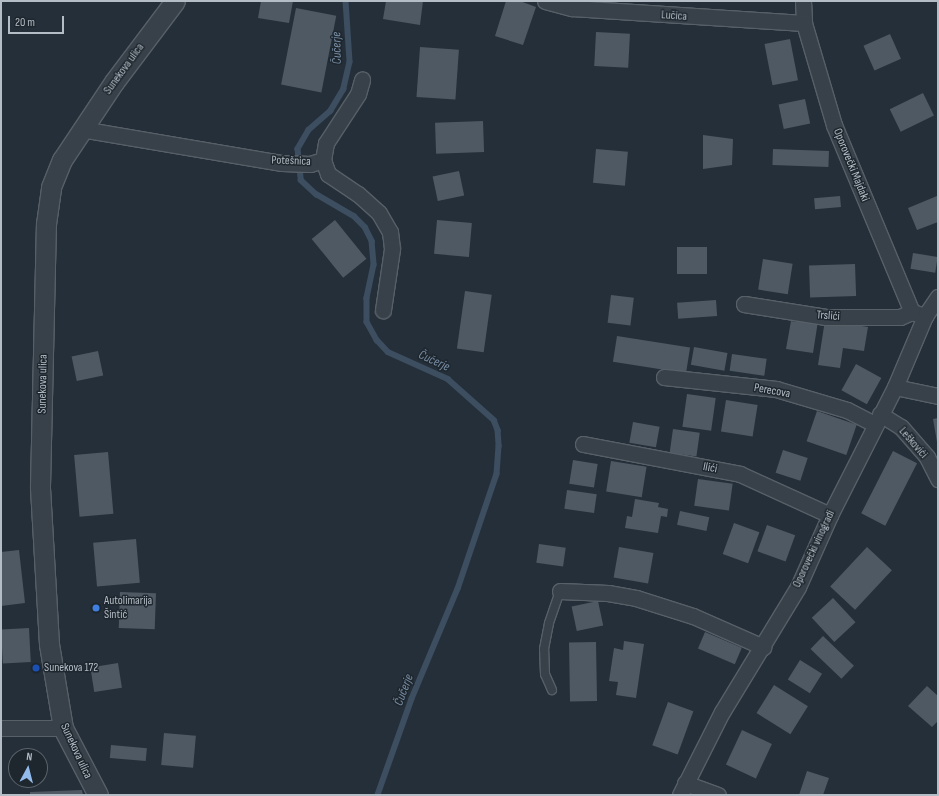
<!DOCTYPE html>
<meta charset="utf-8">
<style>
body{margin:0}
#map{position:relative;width:939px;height:796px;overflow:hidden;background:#252f39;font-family:"Sofia Sans Condensed",sans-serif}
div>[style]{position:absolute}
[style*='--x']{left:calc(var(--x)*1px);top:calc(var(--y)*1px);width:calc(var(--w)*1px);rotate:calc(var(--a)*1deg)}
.stream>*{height:5.5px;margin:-2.75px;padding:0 2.75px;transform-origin:2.75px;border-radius:2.75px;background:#3c4e60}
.building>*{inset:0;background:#4e5964;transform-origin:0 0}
.roads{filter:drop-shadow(1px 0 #575f67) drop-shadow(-1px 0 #575f67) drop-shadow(0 1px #575f67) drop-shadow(0 -1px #575f67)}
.service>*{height:8px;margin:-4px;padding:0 4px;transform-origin:4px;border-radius:4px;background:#384149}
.minor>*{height:15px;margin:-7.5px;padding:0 7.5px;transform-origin:7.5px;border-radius:7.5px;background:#384149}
.tertiary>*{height:19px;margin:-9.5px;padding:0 9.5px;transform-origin:9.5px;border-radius:9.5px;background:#384149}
.dots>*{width:11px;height:11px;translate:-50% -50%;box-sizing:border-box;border:2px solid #1e262e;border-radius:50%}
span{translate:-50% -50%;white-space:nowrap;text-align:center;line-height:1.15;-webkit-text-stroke:3px #1e262e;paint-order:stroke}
.street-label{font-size:12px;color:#b4bcc5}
.poi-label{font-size:12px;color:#b4bcc5}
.left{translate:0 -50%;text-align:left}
.water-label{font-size:13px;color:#788ea5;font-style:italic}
.frame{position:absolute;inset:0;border:2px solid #b4bcc5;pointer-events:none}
.north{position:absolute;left:8px;top:748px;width:40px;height:40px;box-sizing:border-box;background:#1e262e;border:1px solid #5a626a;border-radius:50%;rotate:7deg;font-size:11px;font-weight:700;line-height:16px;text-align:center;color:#b4bcc5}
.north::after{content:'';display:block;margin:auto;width:14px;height:18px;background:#92bbec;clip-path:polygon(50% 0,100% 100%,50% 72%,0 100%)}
.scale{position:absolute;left:8px;top:16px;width:56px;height:18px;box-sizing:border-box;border:2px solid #b4bcc5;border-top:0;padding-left:5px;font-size:12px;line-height:14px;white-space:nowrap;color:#b4bcc5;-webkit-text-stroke:3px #1e262e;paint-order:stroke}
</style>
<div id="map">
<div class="stream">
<div style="--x:346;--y:1;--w:61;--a:86.2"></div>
<div style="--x:350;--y:62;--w:28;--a:103"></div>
<div style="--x:344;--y:89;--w:26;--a:121"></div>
<div style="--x:331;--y:111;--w:29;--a:139"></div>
<div style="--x:309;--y:130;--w:22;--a:120"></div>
<div style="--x:298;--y:149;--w:31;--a:84"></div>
<div style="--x:301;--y:180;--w:21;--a:43"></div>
<div style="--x:316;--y:194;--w:44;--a:30.1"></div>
<div style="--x:354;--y:216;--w:16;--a:45"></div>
<div style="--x:365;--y:227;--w:16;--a:63"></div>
<div style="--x:372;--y:241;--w:24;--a:85"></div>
<div style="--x:374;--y:265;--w:34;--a:102"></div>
<div style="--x:367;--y:298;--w:24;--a:90"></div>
<div style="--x:367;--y:322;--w:21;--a:61"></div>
<div style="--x:377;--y:340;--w:16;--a:47"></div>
<div style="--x:388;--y:352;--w:66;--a:24.2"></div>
<div style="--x:448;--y:379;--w:62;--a:41.7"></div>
<div style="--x:494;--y:420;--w:11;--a:68"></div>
<div style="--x:498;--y:430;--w:16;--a:86"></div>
<div style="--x:499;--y:446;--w:28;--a:94"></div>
<div style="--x:497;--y:474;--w:121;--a:108.7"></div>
<div style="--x:458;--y:589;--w:119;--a:112.7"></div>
<div style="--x:412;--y:699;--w:102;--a:109.5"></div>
</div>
<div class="building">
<div style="clip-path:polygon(261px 1px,293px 1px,289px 23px,258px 18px)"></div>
<div style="clip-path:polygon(386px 1px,423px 1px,420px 25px,383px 19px)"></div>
<div style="clip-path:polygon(506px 1px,520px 1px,536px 7px,523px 45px,495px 36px)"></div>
<div style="left:296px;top:8px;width:41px;height:78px;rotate:11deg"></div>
<div style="left:596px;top:32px;width:34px;height:34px;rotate:3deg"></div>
<div style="left:890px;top:34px;width:27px;height:29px;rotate:66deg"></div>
<div style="left:790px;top:39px;width:42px;height:26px;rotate:79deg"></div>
<div style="left:420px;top:47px;width:39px;height:50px;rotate:4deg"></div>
<div style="left:923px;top:93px;width:25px;height:37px;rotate:64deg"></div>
<div style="left:805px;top:99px;width:25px;height:27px;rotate:78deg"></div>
<div style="left:483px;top:121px;width:31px;height:48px;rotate:88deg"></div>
<div style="clip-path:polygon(703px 135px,733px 139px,732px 165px,703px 169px)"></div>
<div style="left:596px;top:149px;width:32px;height:34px;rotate:5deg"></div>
<div style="left:773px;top:149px;width:56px;height:16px;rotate:2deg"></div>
<div style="left:459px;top:171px;width:25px;height:27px;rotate:78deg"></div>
<div style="left:840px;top:196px;width:11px;height:26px;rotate:85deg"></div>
<div style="clip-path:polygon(937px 196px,938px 222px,917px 230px,908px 208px)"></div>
<div style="left:335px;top:220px;width:50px;height:30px;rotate:51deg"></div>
<div style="left:437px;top:220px;width:35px;height:34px;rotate:5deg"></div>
<div style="left:677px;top:247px;width:30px;height:27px"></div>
<div style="left:913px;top:253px;width:25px;height:16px;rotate:9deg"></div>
<div style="left:763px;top:259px;width:30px;height:31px;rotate:9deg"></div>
<div style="left:855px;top:264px;width:32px;height:46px;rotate:88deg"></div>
<div style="left:465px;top:291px;width:27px;height:58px;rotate:8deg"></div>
<div style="left:611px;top:295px;width:23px;height:28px;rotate:7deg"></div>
<div style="left:716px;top:300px;width:16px;height:39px;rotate:86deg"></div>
<div style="clip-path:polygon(799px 318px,818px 321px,813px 353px,786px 349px,791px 321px,798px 322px)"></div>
<div style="clip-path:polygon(825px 320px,868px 327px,864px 351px,843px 348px,840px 368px,818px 365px)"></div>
<div style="left:617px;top:336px;width:74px;height:26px;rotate:9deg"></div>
<div style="left:694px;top:347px;width:34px;height:18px;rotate:10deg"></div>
<div style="left:98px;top:351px;width:25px;height:27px;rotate:78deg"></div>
<div style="left:732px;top:354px;width:35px;height:17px;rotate:8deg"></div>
<div style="left:856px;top:364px;width:29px;height:30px;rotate:29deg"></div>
<div style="left:687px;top:394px;width:29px;height:33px;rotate:8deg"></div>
<div style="left:726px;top:400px;width:32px;height:32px;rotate:9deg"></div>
<div style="left:817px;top:411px;width:42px;height:32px;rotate:19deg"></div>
<div style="clip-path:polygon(938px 418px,938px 442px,937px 442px,933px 419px)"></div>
<div style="left:633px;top:422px;width:27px;height:21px;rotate:10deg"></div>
<div style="left:673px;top:429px;width:27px;height:24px;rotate:8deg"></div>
<div style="left:783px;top:450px;width:26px;height:24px;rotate:18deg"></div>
<div style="left:893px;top:451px;width:27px;height:70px;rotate:27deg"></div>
<div style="left:108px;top:452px;width:62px;height:34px;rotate:85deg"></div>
<div style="left:573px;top:460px;width:25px;height:24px;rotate:9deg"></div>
<div style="left:611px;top:461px;width:36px;height:31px;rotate:9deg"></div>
<div style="left:698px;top:479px;width:35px;height:27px;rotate:8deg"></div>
<div style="left:567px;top:490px;width:30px;height:19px;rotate:8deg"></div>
<div style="clip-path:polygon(635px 499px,659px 503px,658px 507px,668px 509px,667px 517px,661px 516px,658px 533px,625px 528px,627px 516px,632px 517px)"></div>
<div style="left:680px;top:511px;width:30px;height:14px;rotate:12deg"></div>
<div style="left:734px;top:523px;width:27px;height:33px;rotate:20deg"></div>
<div style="left:767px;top:525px;width:30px;height:28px;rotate:20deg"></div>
<div style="left:136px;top:539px;width:44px;height:43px;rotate:85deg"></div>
<div style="left:539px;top:544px;width:27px;height:19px;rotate:8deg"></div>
<div style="left:619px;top:547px;width:35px;height:31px;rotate:10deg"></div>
<div style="left:867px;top:547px;width:34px;height:54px;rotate:43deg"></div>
<div style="clip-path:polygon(19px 550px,25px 603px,1px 606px,1px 552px)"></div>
<div style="left:120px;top:592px;width:36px;height:36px;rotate:2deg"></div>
<div style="left:833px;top:598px;width:33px;height:29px;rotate:47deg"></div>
<div style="left:598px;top:601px;width:25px;height:27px;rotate:78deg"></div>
<div style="left:29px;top:628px;width:34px;height:28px;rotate:87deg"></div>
<div style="left:705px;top:632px;width:40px;height:18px;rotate:23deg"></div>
<div style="left:823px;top:636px;width:43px;height:18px;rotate:44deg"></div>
<div style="clip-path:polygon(624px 641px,644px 644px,636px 698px,616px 695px,618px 682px,609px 681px,614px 648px,623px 650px)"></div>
<div style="left:596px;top:642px;width:59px;height:27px;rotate:89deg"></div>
<div style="left:800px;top:660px;width:26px;height:23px;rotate:32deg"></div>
<div style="left:118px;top:663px;width:25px;height:28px;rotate:81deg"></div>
<div style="left:774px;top:685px;width:40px;height:33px;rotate:32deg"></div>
<div style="clip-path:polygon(927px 686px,938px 696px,938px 721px,932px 727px,908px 706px)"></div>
<div style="left:668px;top:702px;width:27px;height:46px;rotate:20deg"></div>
<div style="left:742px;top:730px;width:33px;height:38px;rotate:25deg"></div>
<div style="left:164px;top:733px;width:32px;height:32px;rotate:5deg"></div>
<div style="left:111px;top:745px;width:36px;height:13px;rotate:5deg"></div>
<div style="clip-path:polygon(807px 771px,829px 778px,823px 795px,799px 795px)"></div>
<div style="clip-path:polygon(82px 790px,83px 795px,30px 795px,30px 792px)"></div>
</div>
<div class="roads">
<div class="service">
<div style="--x:552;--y:690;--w:17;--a:-114"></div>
<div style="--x:545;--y:674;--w:25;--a:-92"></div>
<div style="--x:544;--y:649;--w:26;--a:-79"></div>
<div style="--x:549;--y:623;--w:34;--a:-71"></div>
</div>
<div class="minor">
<div style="--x:545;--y:1;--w:28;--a:15"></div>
<div style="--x:572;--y:8;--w:232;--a:3.7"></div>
<div style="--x:803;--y:1;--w:22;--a:87"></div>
<div style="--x:804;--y:23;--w:106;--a:73.6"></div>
<div style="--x:834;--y:125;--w:203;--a:67.4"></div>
<div style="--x:912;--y:312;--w:14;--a:17"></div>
<div style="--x:81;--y:129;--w:204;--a:9.6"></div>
<div style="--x:282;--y:163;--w:28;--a:2"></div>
<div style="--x:310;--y:164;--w:14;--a:-17"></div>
<div style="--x:323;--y:160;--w:15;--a:70"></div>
<div style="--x:328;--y:174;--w:36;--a:34"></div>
<div style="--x:358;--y:194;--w:28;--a:42"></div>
<div style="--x:379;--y:213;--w:22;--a:60"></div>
<div style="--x:390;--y:232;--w:17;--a:83"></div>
<div style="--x:392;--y:249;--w:62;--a:98.4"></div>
<div style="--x:323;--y:160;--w:17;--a:-80"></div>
<div style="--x:326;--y:143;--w:59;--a:-56.9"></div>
<div style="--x:358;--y:94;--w:15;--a:-74"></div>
<div style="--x:744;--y:304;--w:83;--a:9"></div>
<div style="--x:826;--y:317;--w:74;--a:0"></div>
<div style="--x:900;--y:317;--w:13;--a:-23"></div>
<div style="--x:664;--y:377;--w:113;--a:6.1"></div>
<div style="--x:776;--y:389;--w:74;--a:16.5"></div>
<div style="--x:847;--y:410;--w:31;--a:27"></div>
<div style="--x:895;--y:387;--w:44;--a:11.8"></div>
<div style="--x:880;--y:414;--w:25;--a:32"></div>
<div style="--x:901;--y:427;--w:40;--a:49"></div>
<div style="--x:927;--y:457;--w:25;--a:63"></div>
<div style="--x:583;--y:444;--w:160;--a:10.8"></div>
<div style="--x:740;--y:474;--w:99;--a:24.5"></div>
<div style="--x:560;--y:591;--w:48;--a:2.4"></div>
<div style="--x:608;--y:593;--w:28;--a:10"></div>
<div style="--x:636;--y:598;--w:60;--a:17.5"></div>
<div style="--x:693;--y:616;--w:77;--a:23.9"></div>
<div style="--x:1;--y:728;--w:62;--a:0"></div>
<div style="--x:685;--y:783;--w:35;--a:20"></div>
<div style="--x:680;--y:795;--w:93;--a:-63.2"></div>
<div style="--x:722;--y:712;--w:146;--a:-58.7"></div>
<div style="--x:798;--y:587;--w:79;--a:-66"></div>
<div style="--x:830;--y:515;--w:144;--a:-63.1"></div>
<div style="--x:895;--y:387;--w:77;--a:-67.1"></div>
<div style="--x:925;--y:316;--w:23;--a:-56"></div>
</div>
<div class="tertiary">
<div style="--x:98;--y:795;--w:76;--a:-117.6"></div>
<div style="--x:63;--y:728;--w:85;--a:-99.5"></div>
<div style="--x:49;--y:644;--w:158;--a:-93.3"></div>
<div style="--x:40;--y:486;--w:262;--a:-88.7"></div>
<div style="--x:46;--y:224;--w:37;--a:-82"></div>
<div style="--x:51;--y:187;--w:29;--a:-68"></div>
<div style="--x:62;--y:160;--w:94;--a:-56.3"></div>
<div style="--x:114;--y:82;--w:101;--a:-53"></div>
</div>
</div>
<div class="dots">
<div style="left:96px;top:608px;background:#3f7fe0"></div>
<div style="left:36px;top:668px;background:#1a4fb4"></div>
</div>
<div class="street-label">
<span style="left:674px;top:16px;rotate:4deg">Lučica</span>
<span style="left:124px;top:69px;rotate:-54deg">Sunekova ulica</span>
<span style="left:291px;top:161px;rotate:2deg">Potešnica</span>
<span style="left:851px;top:165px;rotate:68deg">Oporovečki Majdaki</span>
<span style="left:828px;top:316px;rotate:4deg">Trslići</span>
<span style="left:43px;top:384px;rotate:-89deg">Sunekova ulica</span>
<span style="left:772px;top:391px;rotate:10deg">Perecova</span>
<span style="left:913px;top:443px;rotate:49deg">Leškovići</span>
<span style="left:710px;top:468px;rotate:11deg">Ilići</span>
<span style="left:814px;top:549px;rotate:-65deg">Oporovečki vinogradi</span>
<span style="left:76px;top:751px;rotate:65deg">Sunekova ulica</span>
</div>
<div class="poi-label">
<span class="left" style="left:104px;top:608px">Autolimarija<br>Šintić</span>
<span class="left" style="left:44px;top:668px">Sunekova 172</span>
</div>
<div class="water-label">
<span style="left:337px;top:48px;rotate:-91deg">Čučerje</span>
<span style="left:434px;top:361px;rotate:25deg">Čučerje</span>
<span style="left:404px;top:690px;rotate:-69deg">Čučerje</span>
</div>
<div class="frame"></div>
<div class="north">N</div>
<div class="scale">20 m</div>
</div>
